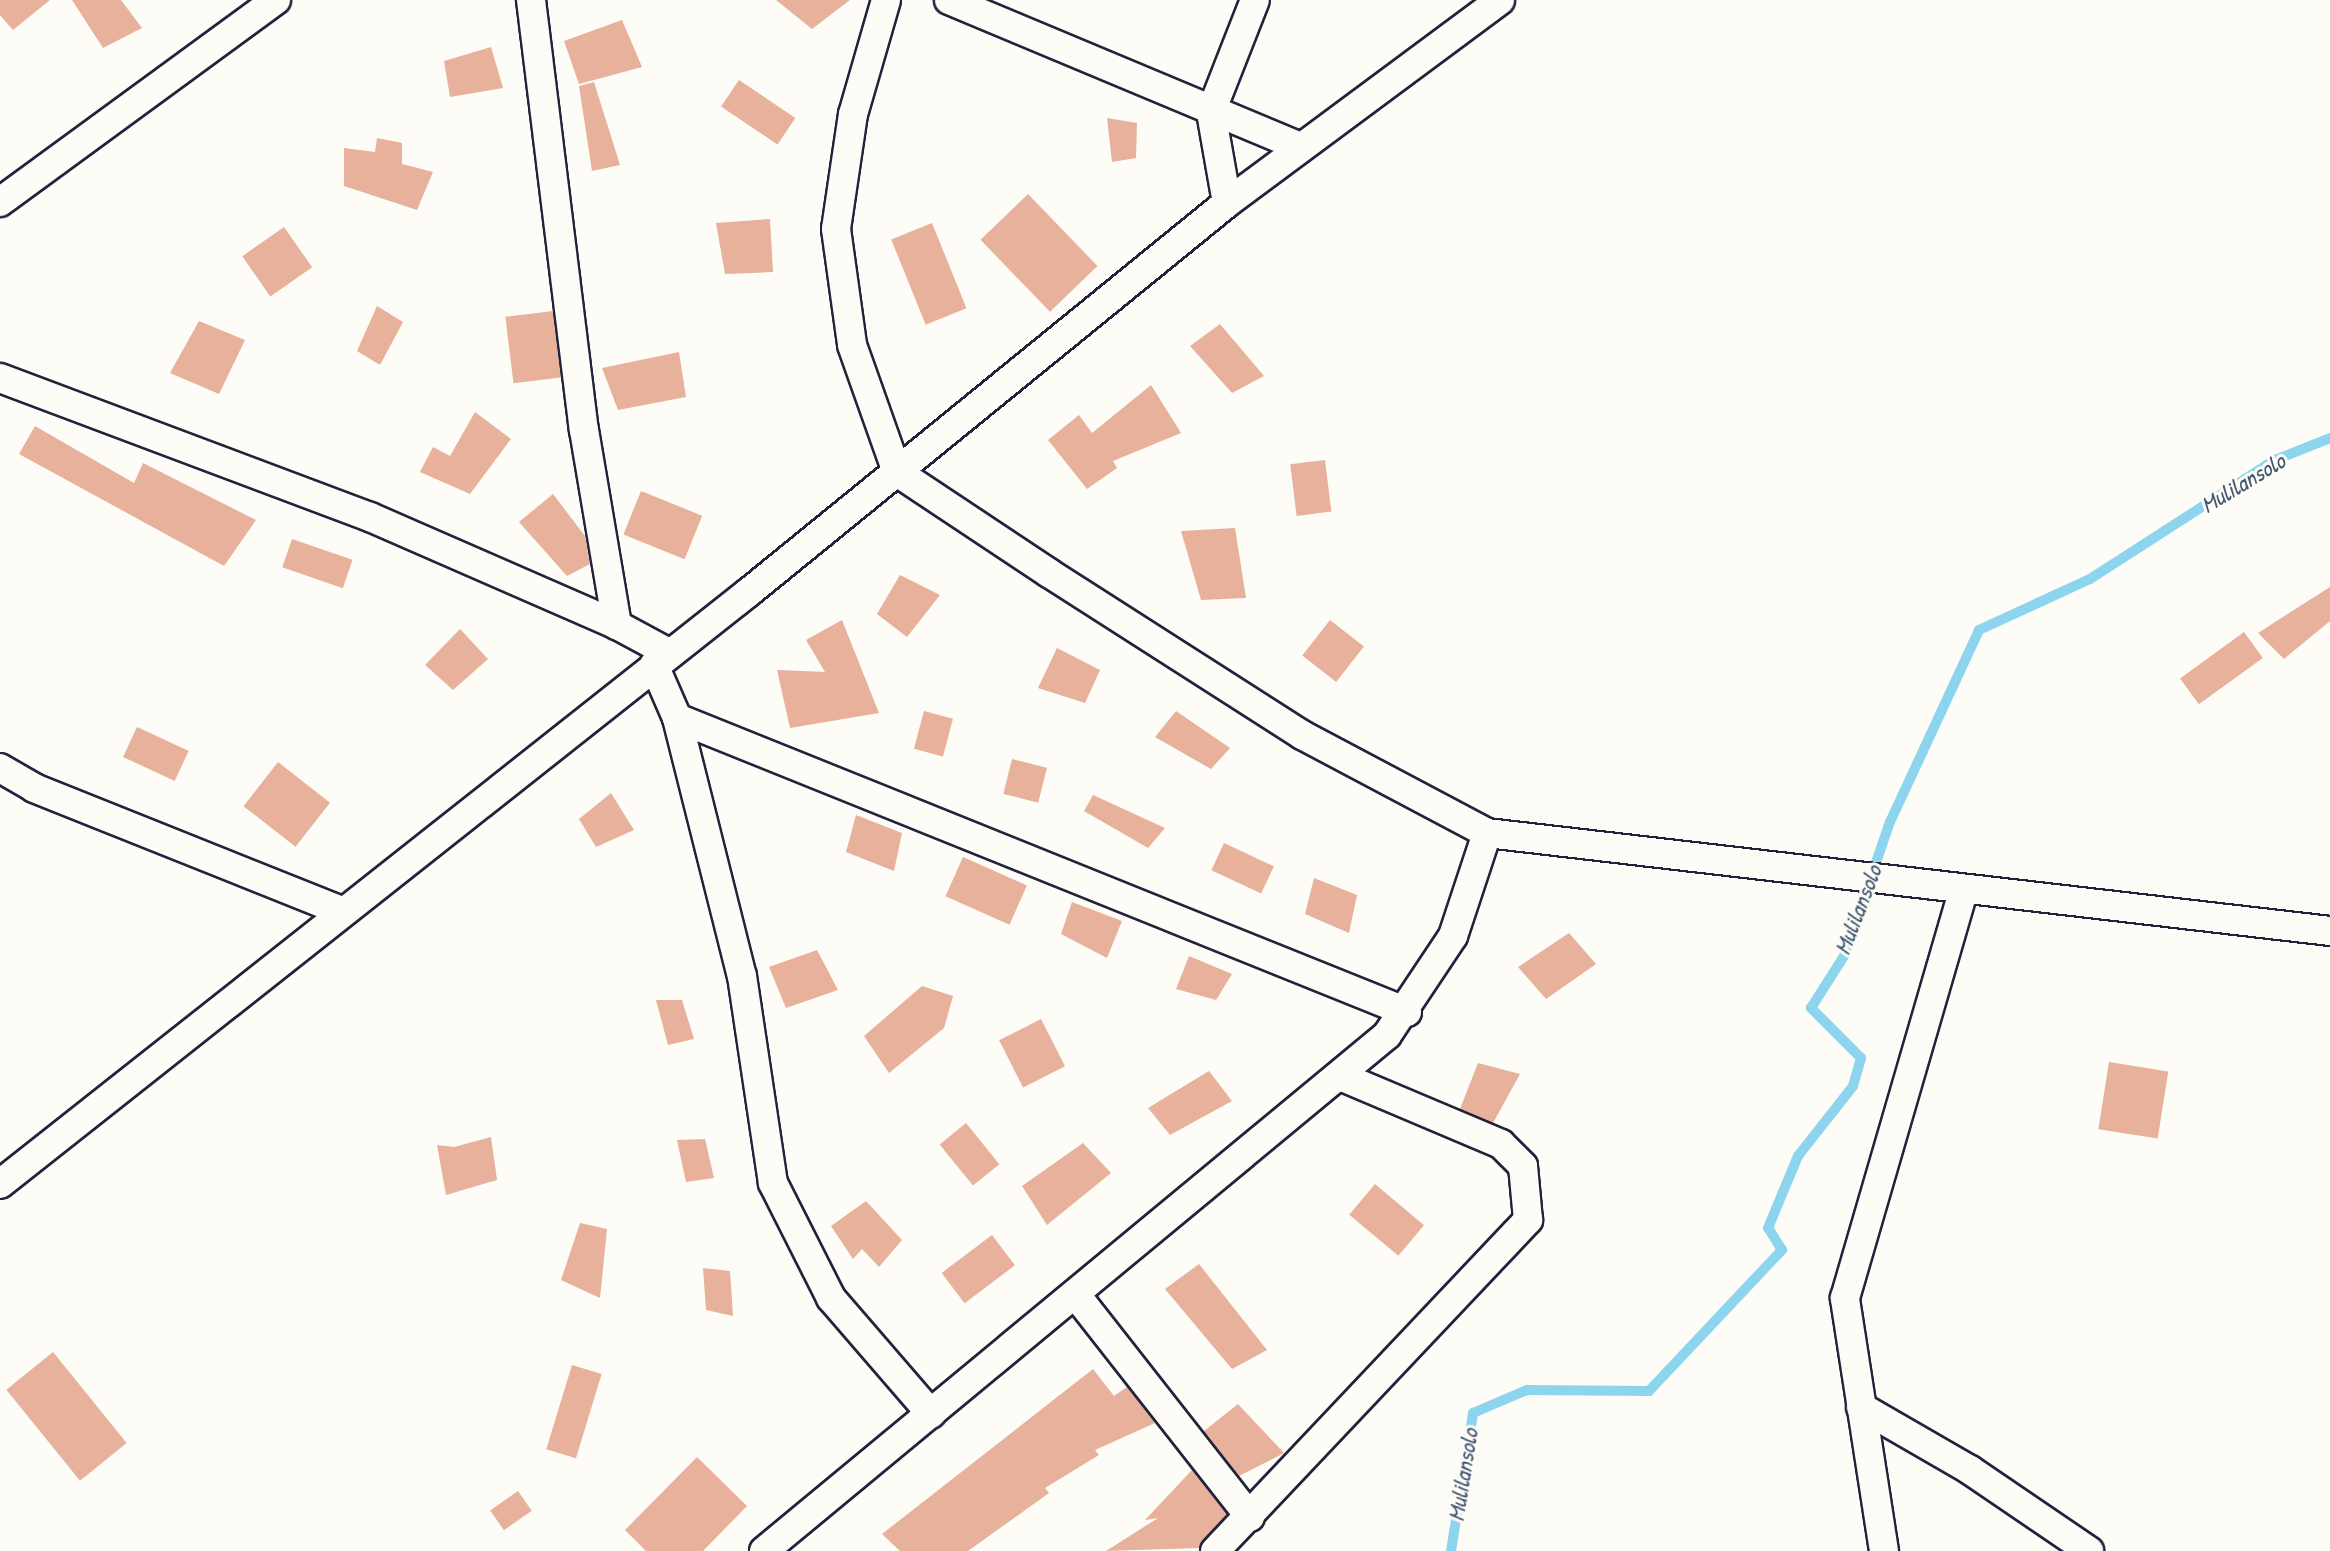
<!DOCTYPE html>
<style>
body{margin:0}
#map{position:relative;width:2330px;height:1551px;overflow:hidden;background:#fdfcf7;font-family:"Patrick Hand",sans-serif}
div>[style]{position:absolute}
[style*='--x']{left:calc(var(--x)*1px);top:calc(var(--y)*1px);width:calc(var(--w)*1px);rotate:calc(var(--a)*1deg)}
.stream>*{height:10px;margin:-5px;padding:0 5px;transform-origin:5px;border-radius:5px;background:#8dd5ee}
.building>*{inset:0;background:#e7b19b;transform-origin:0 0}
.roads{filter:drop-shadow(2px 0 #22223b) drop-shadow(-2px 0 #22223b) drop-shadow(0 2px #22223b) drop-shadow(0 -2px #22223b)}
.street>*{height:28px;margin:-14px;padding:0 14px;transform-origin:14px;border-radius:14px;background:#fdfcf7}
span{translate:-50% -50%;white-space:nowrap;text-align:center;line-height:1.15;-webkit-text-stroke:6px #fdfcf7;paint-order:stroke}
.water-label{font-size:23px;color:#425871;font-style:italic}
</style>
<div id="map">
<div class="stream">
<div style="--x:1451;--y:1551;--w:140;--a:-80.9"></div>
<div style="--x:1473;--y:1413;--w:59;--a:-23.1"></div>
<div style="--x:1527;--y:1390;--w:122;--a:0.5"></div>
<div style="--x:1649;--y:1391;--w:194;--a:-46.7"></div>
<div style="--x:1782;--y:1250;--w:26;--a:-122"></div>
<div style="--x:1768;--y:1228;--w:78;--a:-67.4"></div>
<div style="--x:1798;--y:1156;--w:89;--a:-51.8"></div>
<div style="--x:1853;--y:1086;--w:29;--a:-74"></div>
<div style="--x:1861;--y:1058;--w:71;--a:-135"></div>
<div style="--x:1811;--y:1008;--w:62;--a:-57.6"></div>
<div style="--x:1844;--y:956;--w:142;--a:-71.1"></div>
<div style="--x:1890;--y:822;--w:212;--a:-65.1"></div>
<div style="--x:1979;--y:630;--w:122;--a:-24.7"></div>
<div style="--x:2090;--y:579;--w:220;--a:-32.8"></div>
<div style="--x:2275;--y:460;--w:59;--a:-21.8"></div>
</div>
<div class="building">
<div style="clip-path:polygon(0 0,50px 0,13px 30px,0 15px)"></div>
<div style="clip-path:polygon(72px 0,121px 0,142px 28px,103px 48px)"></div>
<div style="clip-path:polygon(776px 0,850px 0,812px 29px)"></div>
<div style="clip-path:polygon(622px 20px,642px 67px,579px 84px,564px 41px)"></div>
<div style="clip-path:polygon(491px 47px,503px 88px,450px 97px,444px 61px)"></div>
<div style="left:739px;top:80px;width:68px;height:32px;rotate:34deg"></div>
<div style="clip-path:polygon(594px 82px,620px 165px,592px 171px,579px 86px)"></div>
<div style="clip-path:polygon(1107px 118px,1137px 123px,1136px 158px,1112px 162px)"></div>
<div style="clip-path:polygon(377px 138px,402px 143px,402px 164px,433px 172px,417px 210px,344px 186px,344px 148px,375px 152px)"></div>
<div style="left:1028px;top:194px;width:100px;height:66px;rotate:46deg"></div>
<div style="clip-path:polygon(770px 219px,773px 272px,725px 274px,716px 223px)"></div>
<div style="left:932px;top:223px;width:92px;height:44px;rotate:68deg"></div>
<div style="left:284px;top:227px;width:49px;height:51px;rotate:55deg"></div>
<div style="clip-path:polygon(377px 306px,403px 322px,380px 365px,357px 351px)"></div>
<div style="left:553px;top:311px;width:67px;height:48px;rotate:83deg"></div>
<div style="clip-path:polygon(199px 321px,245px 340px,219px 394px,170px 373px)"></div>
<div style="clip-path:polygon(1220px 324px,1264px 376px,1232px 393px,1190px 346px)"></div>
<div style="clip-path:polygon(679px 352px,686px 397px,618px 410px,602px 368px)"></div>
<div style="clip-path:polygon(1151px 385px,1181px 433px,1113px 461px,1117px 468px,1087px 489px,1048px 440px,1079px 415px,1092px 433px)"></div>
<div style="clip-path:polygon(475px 412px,511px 439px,470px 494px,420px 472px,433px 447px,450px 456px)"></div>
<div style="clip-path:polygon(35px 426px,134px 483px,143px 463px,256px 520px,224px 566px,19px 454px)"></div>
<div style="left:1325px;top:460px;width:52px;height:35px;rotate:83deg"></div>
<div style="left:641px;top:491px;width:66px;height:47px;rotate:22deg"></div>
<div style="clip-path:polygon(553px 494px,585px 536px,590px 564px,567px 576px,519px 522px)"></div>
<div style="clip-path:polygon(1235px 528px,1246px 598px,1201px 600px,1181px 531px)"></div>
<div style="left:292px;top:539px;width:64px;height:30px;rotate:19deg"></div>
<div style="clip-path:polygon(900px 575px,940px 595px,907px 637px,877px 614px)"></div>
<div style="clip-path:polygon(2330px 587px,2330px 621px,2284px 659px,2258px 633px)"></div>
<div style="clip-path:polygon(842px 620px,879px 713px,790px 728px,777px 670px,825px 672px,806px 640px)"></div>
<div style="left:1330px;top:620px;width:43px;height:45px;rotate:38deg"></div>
<div style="clip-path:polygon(460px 629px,488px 659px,453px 690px,425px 665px)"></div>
<div style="left:2244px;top:632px;width:32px;height:79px;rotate:54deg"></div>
<div style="clip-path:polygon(1057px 648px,1100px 670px,1085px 703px,1038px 688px)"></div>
<div style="left:924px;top:711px;width:30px;height:39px;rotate:15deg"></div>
<div style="clip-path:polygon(1176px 711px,1230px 748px,1211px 769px,1155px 737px)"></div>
<div style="left:137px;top:727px;width:57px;height:33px;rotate:25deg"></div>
<div style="left:1012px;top:759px;width:36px;height:36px;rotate:14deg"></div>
<div style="left:278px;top:762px;width:66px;height:56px;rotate:38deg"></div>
<div style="clip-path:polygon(611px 793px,634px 830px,596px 847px,579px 819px)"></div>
<div style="clip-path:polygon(1093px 795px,1165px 828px,1148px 848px,1084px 811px)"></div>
<div style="clip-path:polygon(856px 815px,902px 833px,894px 871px,846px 852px)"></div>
<div style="left:1224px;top:843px;width:55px;height:30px;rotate:25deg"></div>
<div style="left:963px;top:857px;width:70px;height:43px;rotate:24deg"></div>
<div style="clip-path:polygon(1314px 878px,1357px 895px,1349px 933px,1305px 914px)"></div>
<div style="clip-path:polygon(1072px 902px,1122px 921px,1107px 958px,1061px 934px)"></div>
<div style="clip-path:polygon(1569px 933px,1596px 964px,1546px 999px,1518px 967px)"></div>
<div style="clip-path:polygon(817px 950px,838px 990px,786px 1008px,769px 967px)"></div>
<div style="clip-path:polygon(1189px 956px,1232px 974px,1216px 1000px,1176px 989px)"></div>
<div style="clip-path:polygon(922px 986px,953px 996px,944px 1028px,889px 1073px,864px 1036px)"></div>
<div style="clip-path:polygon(656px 1000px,682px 1000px,694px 1039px,668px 1045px)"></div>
<div style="left:1041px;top:1019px;width:53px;height:47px;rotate:63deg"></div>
<div style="left:2109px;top:1062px;width:60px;height:68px;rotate:9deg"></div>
<div style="clip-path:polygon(1478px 1063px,1520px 1074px,1493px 1123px,1460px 1109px)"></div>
<div style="clip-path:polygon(1209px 1071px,1232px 1101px,1170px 1135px,1148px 1108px)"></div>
<div style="left:966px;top:1123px;width:53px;height:34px;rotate:51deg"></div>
<div style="clip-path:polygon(491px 1137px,497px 1180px,446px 1195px,437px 1145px,454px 1147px)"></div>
<div style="clip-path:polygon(705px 1139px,714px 1178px,686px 1182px,677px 1140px)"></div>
<div style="clip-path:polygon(1083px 1143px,1111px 1173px,1047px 1225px,1022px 1186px)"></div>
<div style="left:1375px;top:1184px;width:64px;height:40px;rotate:40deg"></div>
<div style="clip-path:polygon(866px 1201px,902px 1240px,879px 1267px,862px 1249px,853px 1259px,831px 1226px)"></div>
<div style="clip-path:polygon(580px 1223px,607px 1229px,600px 1298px,561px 1280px)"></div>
<div style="left:992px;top:1235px;width:38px;height:63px;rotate:53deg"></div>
<div style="clip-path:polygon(1199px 1264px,1267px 1350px,1232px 1369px,1165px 1289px)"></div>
<div style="clip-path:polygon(703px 1268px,730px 1271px,733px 1316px,706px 1310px)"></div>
<div style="left:53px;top:1352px;width:117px;height:60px;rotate:51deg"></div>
<div style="left:572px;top:1365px;width:31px;height:88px;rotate:17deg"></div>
<div style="clip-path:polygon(1093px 1369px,1114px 1396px,1127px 1387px,1155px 1423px,1095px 1450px,1099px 1455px,1045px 1488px,1049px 1493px,968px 1551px,900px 1551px,882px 1534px)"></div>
<div style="clip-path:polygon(1238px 1404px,1284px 1453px,1239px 1476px,1204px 1431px)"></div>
<div style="clip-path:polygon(697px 1457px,747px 1506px,703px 1551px,646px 1551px,625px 1530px)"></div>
<div style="clip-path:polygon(1192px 1470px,1227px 1514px,1199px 1548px,1106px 1551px,1158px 1518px,1145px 1520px)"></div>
<div style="left:518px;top:1491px;width:24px;height:34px;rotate:55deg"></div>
</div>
<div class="roads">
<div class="street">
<div style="--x:531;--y:0;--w:433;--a:83"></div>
<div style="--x:584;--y:430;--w:198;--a:80.4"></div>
<div style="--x:886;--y:0;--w:119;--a:106.1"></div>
<div style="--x:853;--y:114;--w:116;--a:98.4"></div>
<div style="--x:836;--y:229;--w:117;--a:82.1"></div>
<div style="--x:852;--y:345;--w:135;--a:70.5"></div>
<div style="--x:897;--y:472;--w:182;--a:33.6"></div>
<div style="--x:1049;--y:573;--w:300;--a:32.6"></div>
<div style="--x:1302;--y:735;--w:209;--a:27.9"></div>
<div style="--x:1487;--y:833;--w:849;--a:6.63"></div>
<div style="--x:949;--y:0;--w:381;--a:22.7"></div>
<div style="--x:0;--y:202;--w:342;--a:-36.2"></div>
<div style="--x:1227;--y:203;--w:92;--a:-100"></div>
<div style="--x:1211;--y:112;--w:120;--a:-68.6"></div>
<div style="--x:0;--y:378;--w:395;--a:20.6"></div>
<div style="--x:370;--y:517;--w:270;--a:23.6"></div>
<div style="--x:617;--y:625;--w:59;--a:28.3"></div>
<div style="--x:654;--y:665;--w:58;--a:66.5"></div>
<div style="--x:677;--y:718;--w:787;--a:21.94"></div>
<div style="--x:677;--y:718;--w:266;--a:75.9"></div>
<div style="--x:742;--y:976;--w:209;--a:81.5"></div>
<div style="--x:773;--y:1183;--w:129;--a:63.2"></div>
<div style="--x:831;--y:1298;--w:153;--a:49.2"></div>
<div style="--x:0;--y:768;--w:39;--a:30"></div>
<div style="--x:34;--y:788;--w:332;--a:21.8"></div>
<div style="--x:0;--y:1184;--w:955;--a:-38.32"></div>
<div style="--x:749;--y:592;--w:616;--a:-39.14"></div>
<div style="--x:1227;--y:203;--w:340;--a:-36.6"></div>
<div style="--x:1076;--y:1295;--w:282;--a:51.9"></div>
<div style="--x:1861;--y:1407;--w:126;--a:30"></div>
<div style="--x:1970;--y:1470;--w:144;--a:34.2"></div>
<div style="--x:764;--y:1551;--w:809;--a:-39.63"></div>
<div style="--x:1387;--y:1035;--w:119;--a:-56.3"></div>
<div style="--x:1453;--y:936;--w:108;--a:-71.7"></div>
<div style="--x:1215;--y:1551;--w:456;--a:-46.6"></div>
<div style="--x:1528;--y:1220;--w:54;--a:-95.3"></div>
<div style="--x:1523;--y:1166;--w:31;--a:-135"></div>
<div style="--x:1501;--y:1144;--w:175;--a:-157.1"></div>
<div style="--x:1884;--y:1551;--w:256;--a:-98.8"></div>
<div style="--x:1845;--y:1298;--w:423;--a:-73.8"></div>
</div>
</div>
<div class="water-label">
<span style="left:2243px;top:483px;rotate:-31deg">Mulilansolo</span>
<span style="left:1858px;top:910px;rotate:-69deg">Mulilansolo</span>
<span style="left:1463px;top:1475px;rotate:-81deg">Mulilansolo</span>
</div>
</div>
